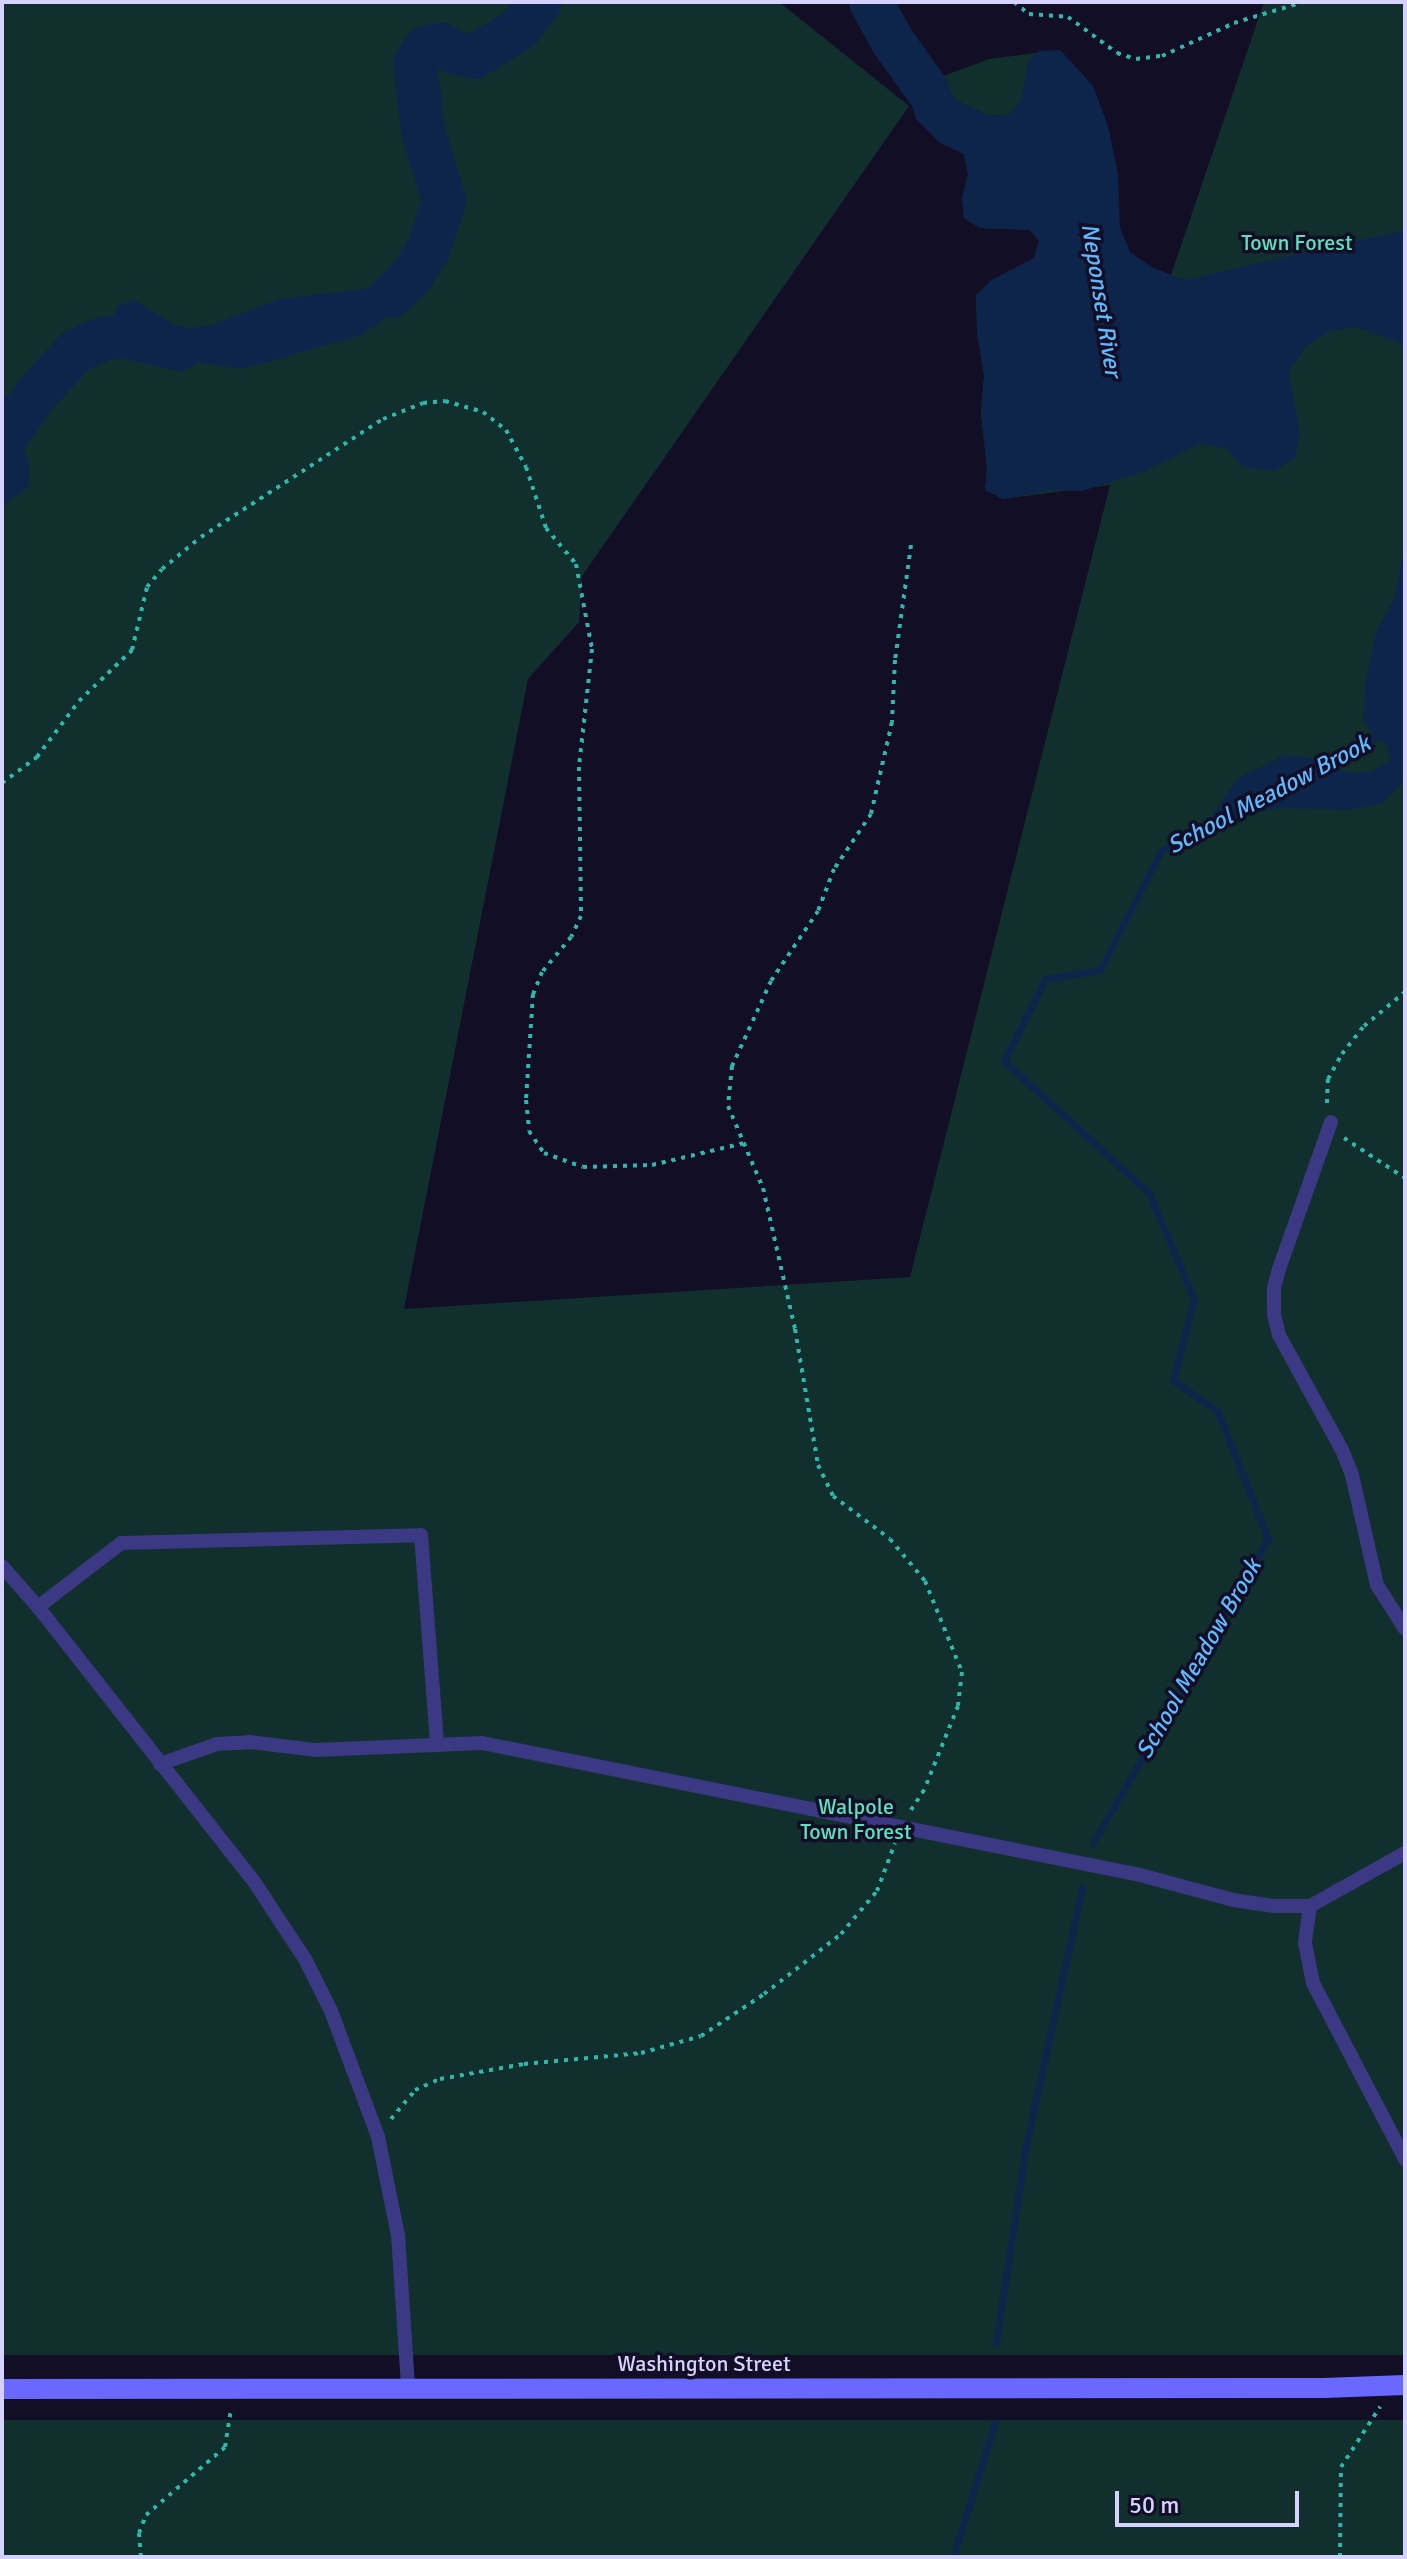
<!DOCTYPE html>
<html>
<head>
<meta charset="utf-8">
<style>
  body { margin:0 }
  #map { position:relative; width:1407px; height:2559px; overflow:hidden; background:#120e25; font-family:Signika,sans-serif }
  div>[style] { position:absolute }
  .green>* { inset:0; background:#112f2d; transform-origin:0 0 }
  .water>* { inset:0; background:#0d254a }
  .stream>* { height:7px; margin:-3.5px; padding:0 3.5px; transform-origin:3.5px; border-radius:3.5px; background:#0d254a }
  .river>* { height:44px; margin:-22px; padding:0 22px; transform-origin:22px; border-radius:22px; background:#0d254a }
  .path>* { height:4px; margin-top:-2px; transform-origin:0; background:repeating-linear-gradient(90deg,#2eb7ac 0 4px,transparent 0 10px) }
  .lane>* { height:14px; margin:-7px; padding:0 7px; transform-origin:7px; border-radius:7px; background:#3b3984 }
  .secondary>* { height:20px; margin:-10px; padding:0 10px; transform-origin:10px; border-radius:10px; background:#6a69ff }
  span { translate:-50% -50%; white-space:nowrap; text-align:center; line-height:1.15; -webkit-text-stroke:7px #120e25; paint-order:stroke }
  .park-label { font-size:22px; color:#5de0bd }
  .street-label { font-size:22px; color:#d6d2ff }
  .water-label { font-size:24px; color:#60b8ff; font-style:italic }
  .frame { position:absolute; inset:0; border:4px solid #d6d2ff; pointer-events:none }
  .scale { position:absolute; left:1115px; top:2491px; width:184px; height:36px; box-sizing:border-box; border:4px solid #d6d2ff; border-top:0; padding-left:10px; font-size:24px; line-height:28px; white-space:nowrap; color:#d6d2ff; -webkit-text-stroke:6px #120e25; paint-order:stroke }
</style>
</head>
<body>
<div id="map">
  <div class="green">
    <div style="clip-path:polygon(2px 2px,779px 2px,909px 106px,582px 576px,579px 622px,528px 679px,404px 1309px,910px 1277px,1110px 485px,1003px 499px,985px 490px,987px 469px,981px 413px,984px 376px,977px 332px,976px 295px,992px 280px,1034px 258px,1039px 241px,1030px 230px,980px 228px,964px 218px,962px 198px,968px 175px,964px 153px,1151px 267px,1171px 275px,1264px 2px,1405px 2px,1405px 2355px,2px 2355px)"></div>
    <div style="clip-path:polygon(1060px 50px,1093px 86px,1021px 101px,1009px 116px,987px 115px,959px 102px,938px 78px,989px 59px)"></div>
    <div style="left:2px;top:2420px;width:1403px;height:137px"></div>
  </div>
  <div class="water">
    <div style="clip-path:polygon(893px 42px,938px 78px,959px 102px,987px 115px,1008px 116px,1021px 100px,1028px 62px,1039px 51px,1060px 50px,1093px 86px,1108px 126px,1118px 174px,1120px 227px,1130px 252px,1151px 267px,1184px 280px,1405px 230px,1405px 345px,1356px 327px,1330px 331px,1306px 346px,1289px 372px,1300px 435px,1295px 458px,1274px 471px,1243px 467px,1225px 448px,1199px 444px,1146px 471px,1082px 491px,1052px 490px,1003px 499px,985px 490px,987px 469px,981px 413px,984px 376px,977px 332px,976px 295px,992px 280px,1034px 258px,1039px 241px,1030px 230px,980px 228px,964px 218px,962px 198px,968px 175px,964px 154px,940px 143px,916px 119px)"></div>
    <div style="clip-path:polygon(428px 250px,430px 274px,420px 294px,361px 335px,242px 369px,161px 357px,123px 336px,113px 319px,117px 306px,134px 300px,181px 329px,212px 325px,279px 299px,364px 289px)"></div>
    <div style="clip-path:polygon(10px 396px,32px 419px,22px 443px,29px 465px,29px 486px,2px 507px,2px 397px)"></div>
    <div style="clip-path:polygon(1405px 543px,1405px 780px,1383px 803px,1348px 810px,1280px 808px,1207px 822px,1238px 778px,1285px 755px,1311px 758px,1347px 772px,1370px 772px,1390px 761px,1387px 745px,1375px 738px,1363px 721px,1366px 679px,1376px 633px,1395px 596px)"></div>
  </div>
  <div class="stream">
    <div style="left:1319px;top:767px;width:71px;rotate:-27.6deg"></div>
    <div style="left:1093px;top:1843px;width:351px;rotate:-60.1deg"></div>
    <div style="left:1268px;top:1539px;width:136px;rotate:-111.5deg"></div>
    <div style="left:1218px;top:1412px;width:55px;rotate:-144.6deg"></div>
    <div style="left:1173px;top:1380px;width:84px;rotate:-75.5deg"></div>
    <div style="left:1194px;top:1299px;width:115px;rotate:-113deg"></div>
    <div style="left:1149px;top:1193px;width:196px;rotate:-137.7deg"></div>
    <div style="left:1004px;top:1061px;width:92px;rotate:-63.4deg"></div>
    <div style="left:1045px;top:979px;width:56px;rotate:-9.3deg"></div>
    <div style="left:1100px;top:970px;width:134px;rotate:-62.9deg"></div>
    <div style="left:1161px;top:851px;width:75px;rotate:-27.9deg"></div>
    <div style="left:996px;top:2343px;width:200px;rotate:-81.4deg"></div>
    <div style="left:1026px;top:2145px;width:263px;rotate:-77.7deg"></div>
    <div style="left:953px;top:2557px;width:141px;rotate:-72.7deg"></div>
  </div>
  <div class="river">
    <div style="left:871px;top:2px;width:46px;rotate:61.2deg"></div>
    <div style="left:893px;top:42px;width:60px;rotate:54.5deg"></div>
    <div style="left:391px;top:296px;width:28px;rotate:-44deg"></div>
    <div style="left:411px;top:277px;width:32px;rotate:-58deg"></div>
    <div style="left:428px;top:250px;width:52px;rotate:-71.9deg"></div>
    <div style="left:444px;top:201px;width:73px;rotate:-106.7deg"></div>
    <div style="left:423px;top:131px;width:68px;rotate:-96.7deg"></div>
    <div style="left:415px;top:63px;width:18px;rotate:-56deg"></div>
    <div style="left:425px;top:48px;width:17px;rotate:-10deg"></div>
    <div style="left:442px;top:45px;width:16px;rotate:30deg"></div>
    <div style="left:456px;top:53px;width:18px;rotate:13deg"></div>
    <div style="left:474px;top:57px;width:53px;rotate:-31.9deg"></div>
    <div style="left:519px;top:29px;width:34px;rotate:-52deg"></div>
    <div style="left:2px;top:442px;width:60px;rotate:-54.5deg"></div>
    <div style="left:37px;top:393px;width:56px;rotate:-47.2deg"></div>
    <div style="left:75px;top:352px;width:30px;rotate:-26deg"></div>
    <div style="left:102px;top:339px;width:21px;rotate:-8deg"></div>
    <div style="left:123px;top:336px;width:58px;rotate:12.8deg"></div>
  </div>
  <div class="path">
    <div style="left:1014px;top:2px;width:19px;rotate:39deg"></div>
    <div style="left:1029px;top:14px;width:39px;rotate:4deg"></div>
    <div style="left:1068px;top:17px;width:61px;rotate:36.3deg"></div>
    <div style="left:1117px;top:53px;width:20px;rotate:18deg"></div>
    <div style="left:1136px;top:59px;width:26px;rotate:-7deg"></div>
    <div style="left:1162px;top:56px;width:79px;rotate:-24.6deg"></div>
    <div style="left:1234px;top:23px;width:72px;rotate:-16.9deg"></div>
    <div style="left:1332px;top:2px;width:54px"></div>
    <div style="left:911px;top:545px;width:116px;rotate:97.9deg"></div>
    <div style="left:895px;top:660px;width:62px;rotate:92.8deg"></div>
    <div style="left:892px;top:722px;width:94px;rotate:102.9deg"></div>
    <div style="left:871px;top:814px;width:66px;rotate:123.9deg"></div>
    <div style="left:834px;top:869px;width:45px;rotate:110.9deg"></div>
    <div style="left:818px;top:911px;width:84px;rotate:123.9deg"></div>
    <div style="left:771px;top:981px;width:94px;rotate:114.6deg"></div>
    <div style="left:732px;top:1066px;width:40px;rotate:95.7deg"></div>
    <div style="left:728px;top:1106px;width:89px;rotate:66.9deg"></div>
    <div style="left:763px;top:1188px;width:145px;rotate:77.2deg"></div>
    <div style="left:795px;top:1329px;width:138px;rotate:80.4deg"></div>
    <div style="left:818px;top:1465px;width:34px;rotate:64deg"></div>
    <div style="left:833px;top:1496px;width:71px;rotate:37deg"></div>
    <div style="left:890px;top:1539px;width:55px;rotate:50.2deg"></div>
    <div style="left:925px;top:1581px;width:98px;rotate:67.9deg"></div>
    <div style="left:962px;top:1672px;width:34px;rotate:97deg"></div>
    <div style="left:958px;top:1706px;width:91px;rotate:112deg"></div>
    <div style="left:924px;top:1790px;width:24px;rotate:123deg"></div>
    <div style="left:2px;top:783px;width:44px;rotate:-36.6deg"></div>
    <div style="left:37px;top:757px;width:70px;rotate:-53.1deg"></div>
    <div style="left:79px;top:701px;width:74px;rotate:-43.9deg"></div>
    <div style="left:132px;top:650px;width:65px;rotate:-76.6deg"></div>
    <div style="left:147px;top:587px;width:23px;rotate:-50deg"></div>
    <div style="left:162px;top:569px;width:50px;rotate:-39.4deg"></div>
    <div style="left:201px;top:537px;width:217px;rotate:-33deg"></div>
    <div style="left:383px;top:419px;width:43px;rotate:-21.8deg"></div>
    <div style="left:423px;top:403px;width:22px;rotate:-5deg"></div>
    <div style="left:445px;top:401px;width:40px;rotate:16deg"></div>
    <div style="left:483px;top:412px;width:29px;rotate:38deg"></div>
    <div style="left:506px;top:430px;width:42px;rotate:61.6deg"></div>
    <div style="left:526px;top:467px;width:64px;rotate:71.8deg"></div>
    <div style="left:546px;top:528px;width:47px;rotate:50.2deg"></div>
    <div style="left:576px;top:564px;width:86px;rotate:79.3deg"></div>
    <div style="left:592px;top:649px;width:119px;rotate:96.3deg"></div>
    <div style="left:579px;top:767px;width:149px;rotate:89.2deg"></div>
    <div style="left:581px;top:916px;width:23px;rotate:115deg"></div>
    <div style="left:571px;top:937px;width:45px;rotate:129.6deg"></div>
    <div style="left:542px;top:972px;width:24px;rotate:112deg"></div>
    <div style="left:533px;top:994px;width:106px;rotate:93.8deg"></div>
    <div style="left:526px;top:1100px;width:31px;rotate:84deg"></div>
    <div style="left:529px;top:1131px;width:27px;rotate:56deg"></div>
    <div style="left:544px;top:1153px;width:41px;rotate:19.7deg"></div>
    <div style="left:583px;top:1167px;width:69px;rotate:-1.7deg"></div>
    <div style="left:652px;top:1165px;width:95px;rotate:-13.4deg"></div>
    <div style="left:1327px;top:1103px;width:24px;rotate:-88deg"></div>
    <div style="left:1328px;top:1079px;width:29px;rotate:-61deg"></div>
    <div style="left:1342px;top:1054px;width:36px;rotate:-52deg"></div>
    <div style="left:1364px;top:1026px;width:53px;rotate:-39.7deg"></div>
    <div style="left:1344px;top:1138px;width:73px;rotate:33.3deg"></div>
    <div style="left:391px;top:2119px;width:38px;rotate:-50deg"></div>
    <div style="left:415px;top:2090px;width:27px;rotate:-24deg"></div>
    <div style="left:440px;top:2079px;width:85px;rotate:-10.1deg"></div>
    <div style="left:524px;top:2064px;width:118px;rotate:-5.4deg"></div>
    <div style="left:641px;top:2053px;width:62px;rotate:-15.8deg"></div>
    <div style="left:701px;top:2036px;width:76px;rotate:-33.7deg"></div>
    <div style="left:764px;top:1994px;width:98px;rotate:-37.9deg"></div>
    <div style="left:841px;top:1934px;width:56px;rotate:-50.1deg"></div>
    <div style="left:877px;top:1891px;width:51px;rotate:-69.4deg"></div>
    <div style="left:141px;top:2557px;width:24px;rotate:-95deg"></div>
    <div style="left:139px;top:2533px;width:19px;rotate:-69deg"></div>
    <div style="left:146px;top:2515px;width:104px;rotate:-40.7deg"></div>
    <div style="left:225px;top:2447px;width:36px;rotate:-81deg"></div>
    <div style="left:1340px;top:2557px;width:90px;rotate:-89.4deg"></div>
    <div style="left:1341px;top:2467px;width:72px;rotate:-57deg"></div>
  </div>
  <div class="lane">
    <div style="left:1331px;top:1122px;width:156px;rotate:109.5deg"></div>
    <div style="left:1279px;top:1269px;width:20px;rotate:105deg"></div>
    <div style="left:1274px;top:1288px;width:27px;rotate:90deg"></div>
    <div style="left:1274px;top:1315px;width:21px;rotate:76deg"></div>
    <div style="left:1279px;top:1335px;width:131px;rotate:61.3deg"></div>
    <div style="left:1342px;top:1450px;width:27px;rotate:68deg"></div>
    <div style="left:1352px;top:1475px;width:113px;rotate:77.2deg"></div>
    <div style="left:1377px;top:1585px;width:52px;rotate:57.5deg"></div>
    <div style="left:2px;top:1566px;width:55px;rotate:48.7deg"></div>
    <div style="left:38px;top:1607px;width:351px;rotate:51.8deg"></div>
    <div style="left:255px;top:1883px;width:91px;rotate:56.7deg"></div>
    <div style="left:305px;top:1959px;width:58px;rotate:63.4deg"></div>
    <div style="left:331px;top:2011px;width:134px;rotate:69.5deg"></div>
    <div style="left:378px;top:2137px;width:100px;rotate:78.5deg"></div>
    <div style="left:398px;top:2235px;width:152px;rotate:86.2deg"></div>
    <div style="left:38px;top:1607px;width:105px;rotate:-37.6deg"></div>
    <div style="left:121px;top:1543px;width:300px;rotate:-1.5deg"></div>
    <div style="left:421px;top:1535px;width:211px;rotate:85.6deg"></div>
    <div style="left:160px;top:1764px;width:60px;rotate:-19.3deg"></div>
    <div style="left:217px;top:1744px;width:33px;rotate:-3deg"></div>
    <div style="left:250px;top:1742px;width:65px;rotate:7deg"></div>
    <div style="left:315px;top:1750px;width:167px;rotate:-2.4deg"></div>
    <div style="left:482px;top:1743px;width:671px;rotate:11.34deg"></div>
    <div style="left:1140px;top:1875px;width:96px;rotate:15deg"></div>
    <div style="left:1233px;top:1900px;width:40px;rotate:8.5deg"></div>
    <div style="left:1273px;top:1906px;width:37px"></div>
    <div style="left:1310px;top:1906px;width:109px;rotate:-29.2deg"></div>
    <div style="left:1310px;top:1906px;width:37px;rotate:98deg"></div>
    <div style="left:1305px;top:1943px;width:41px;rotate:78.7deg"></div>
    <div style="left:1313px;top:1983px;width:199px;rotate:62.4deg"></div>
  </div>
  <div class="secondary">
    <div style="left:2px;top:2389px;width:1322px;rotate:-0.04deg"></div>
    <div style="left:1324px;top:2388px;width:81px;rotate:-2.1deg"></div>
  </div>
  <div class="park-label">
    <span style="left:1297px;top:243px">Town Forest</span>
    <span style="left:856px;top:1819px">Walpole<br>Town Forest</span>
  </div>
  <div class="street-label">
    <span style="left:704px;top:2364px">Washington Street</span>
  </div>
  <div class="water-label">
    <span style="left:1101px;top:300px;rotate:81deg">Neponset River</span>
    <span style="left:1269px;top:795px;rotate:-28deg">School Meadow Brook</span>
    <span style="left:1199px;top:1659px;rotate:-60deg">School Meadow Brook</span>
  </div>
  <div class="frame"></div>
  <div class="scale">50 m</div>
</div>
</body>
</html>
